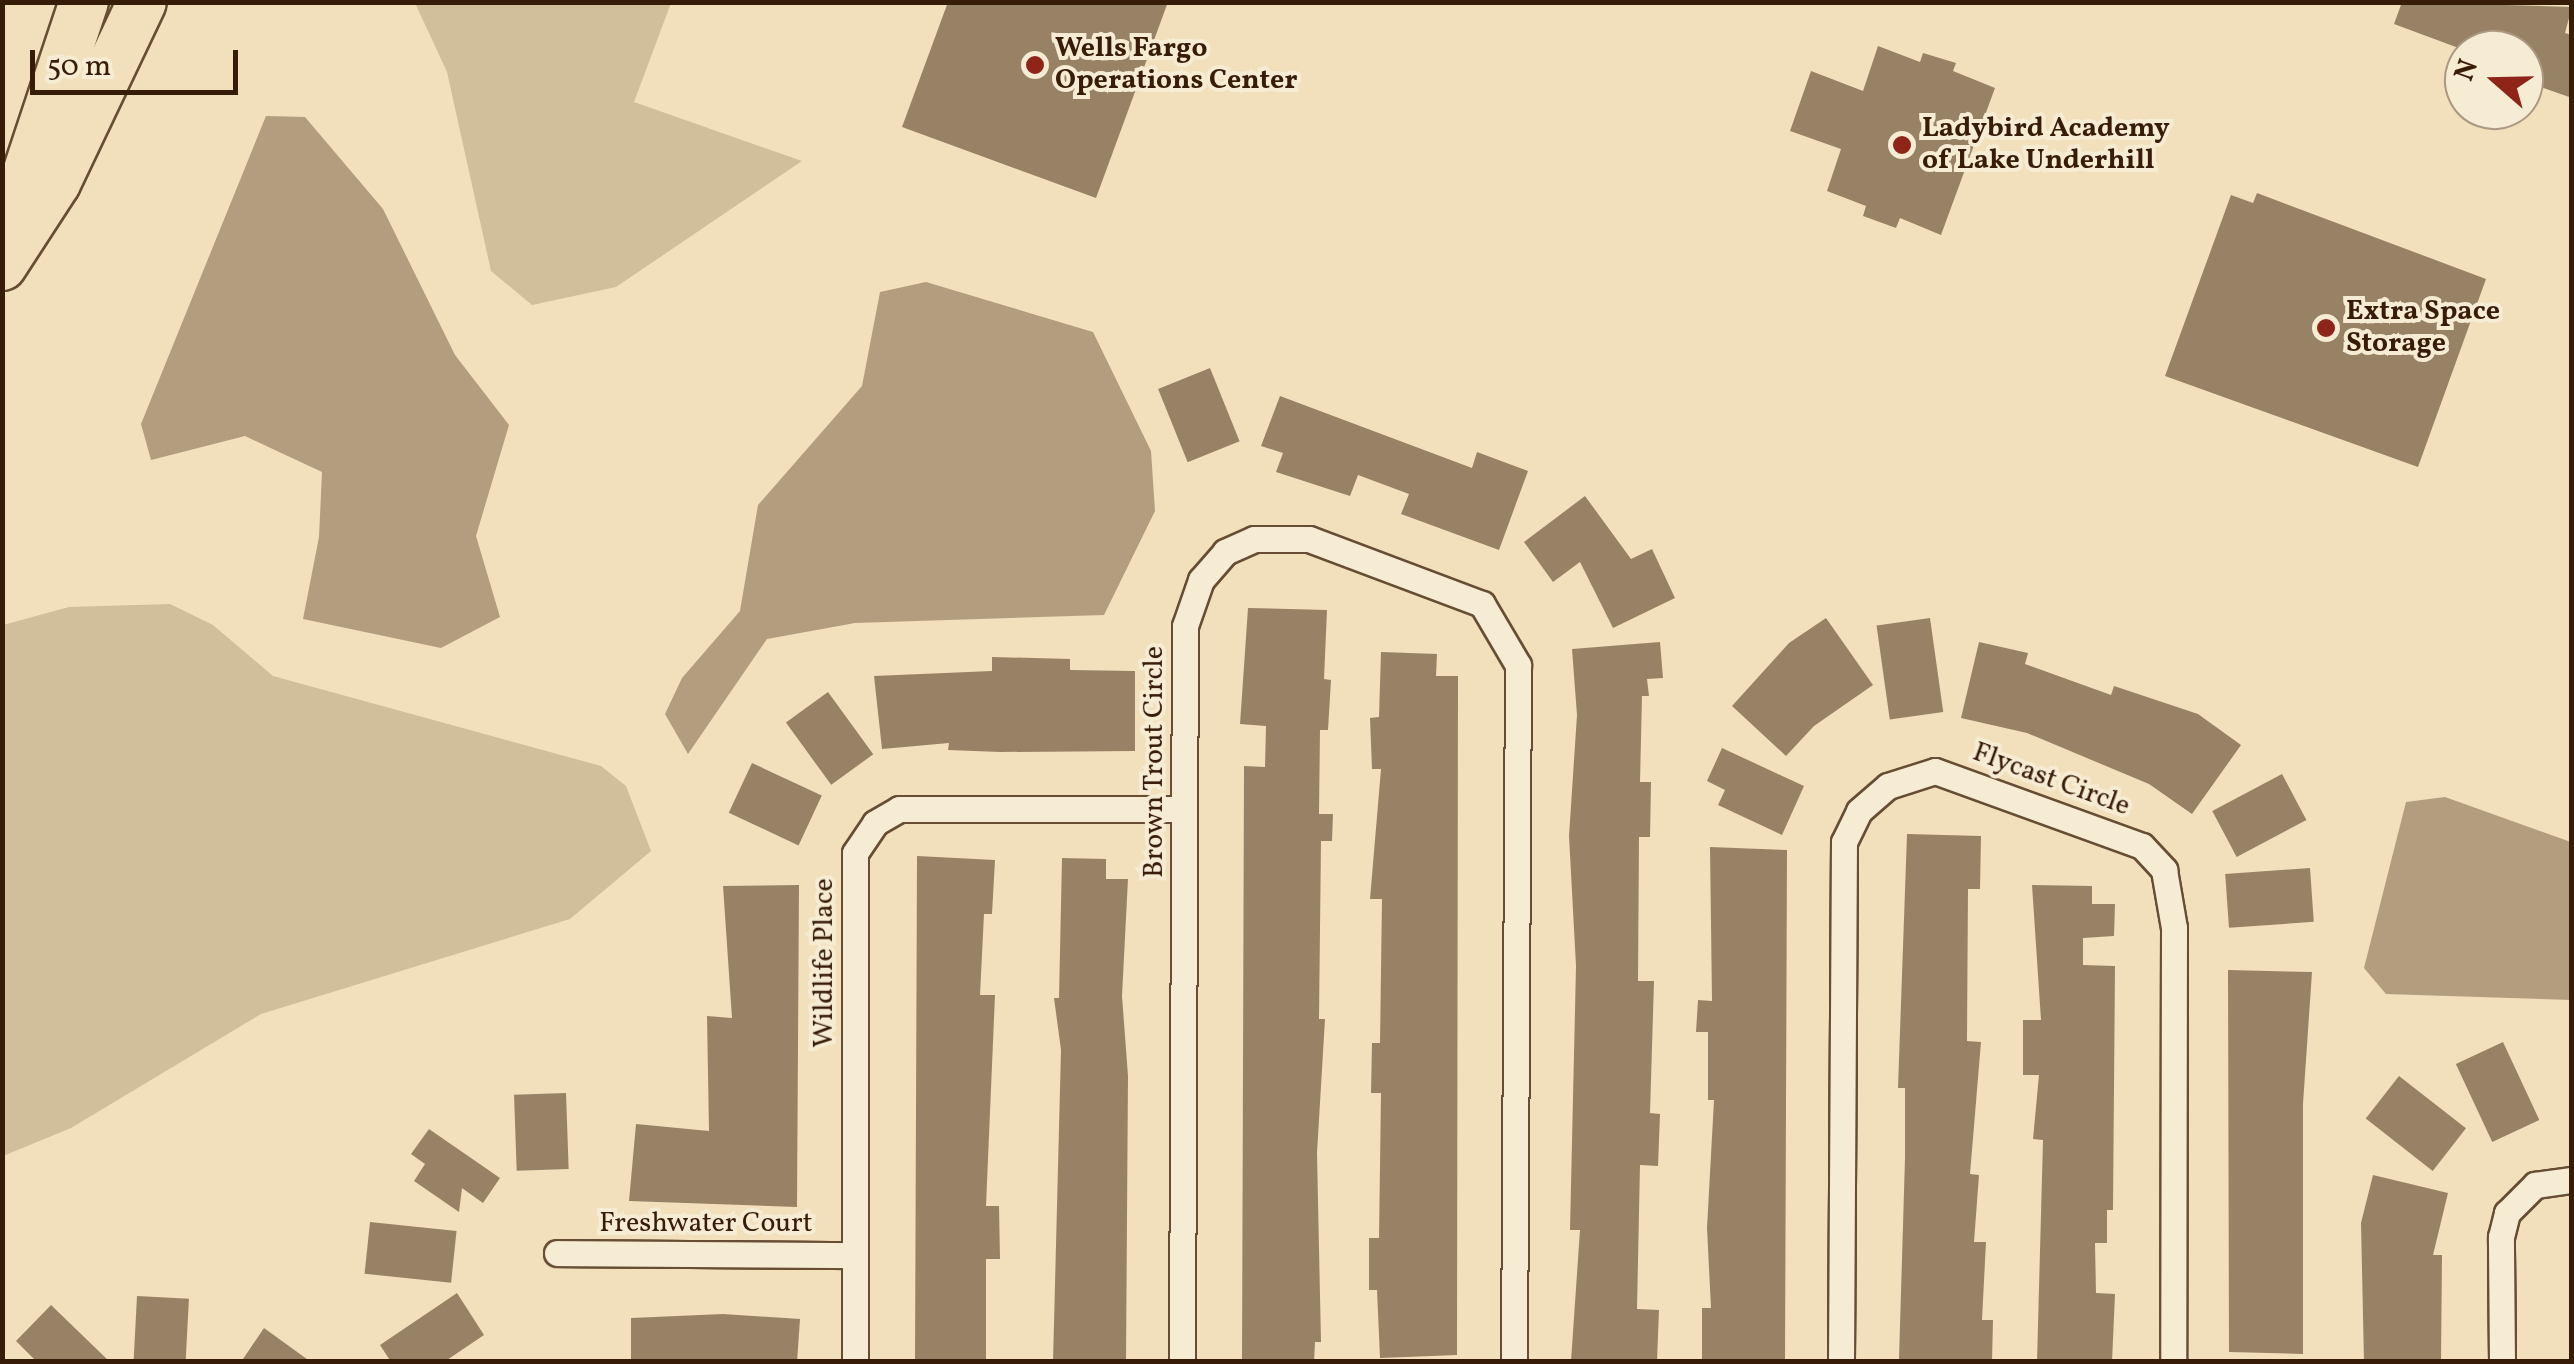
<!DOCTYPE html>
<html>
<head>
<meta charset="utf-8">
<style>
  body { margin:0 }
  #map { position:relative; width:2574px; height:1364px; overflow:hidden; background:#f1e0bb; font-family:Vollkorn,serif }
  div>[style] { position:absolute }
  .green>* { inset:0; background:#d1bf9c }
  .water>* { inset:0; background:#b29d7e }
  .building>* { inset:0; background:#988265; transform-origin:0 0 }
  .roads { filter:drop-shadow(2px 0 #664d34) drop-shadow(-2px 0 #664d34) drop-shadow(0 2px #664d34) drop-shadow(0 -2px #664d34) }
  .minor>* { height:25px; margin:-12.5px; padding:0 12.5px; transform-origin:12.5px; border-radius:12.5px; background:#f6ebd3 }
  .motorway>* { height:48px; margin:-24px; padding:0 24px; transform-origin:24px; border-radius:24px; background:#f1e0bb }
  .dots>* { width:28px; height:28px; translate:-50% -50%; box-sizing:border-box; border:5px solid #f6ebd3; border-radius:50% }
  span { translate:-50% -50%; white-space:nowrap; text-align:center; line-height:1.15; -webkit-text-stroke:8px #f6ebd3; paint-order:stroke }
  .poi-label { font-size:28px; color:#371c07; font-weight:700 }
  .left { translate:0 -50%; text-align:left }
  .street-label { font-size:28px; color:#371c07 }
  .frame { position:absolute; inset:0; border:5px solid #371c07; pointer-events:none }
  .north { position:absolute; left:2444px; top:30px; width:100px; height:100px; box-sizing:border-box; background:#f6ebd3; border:2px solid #aa9881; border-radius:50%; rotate:290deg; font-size:28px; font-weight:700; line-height:40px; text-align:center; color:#371c07 }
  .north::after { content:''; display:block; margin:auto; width:35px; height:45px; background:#8f2418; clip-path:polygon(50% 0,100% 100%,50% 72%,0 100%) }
  .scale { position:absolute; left:30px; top:50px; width:208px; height:45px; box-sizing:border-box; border:5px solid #371c07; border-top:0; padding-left:12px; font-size:30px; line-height:35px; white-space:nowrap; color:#371c07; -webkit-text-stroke:8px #f6ebd3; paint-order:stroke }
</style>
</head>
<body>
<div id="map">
  <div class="green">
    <div style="clip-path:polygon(415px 3px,671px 3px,634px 102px,802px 161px,616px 287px,532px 305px,491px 271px,447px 72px)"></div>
    <div style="clip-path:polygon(170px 604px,213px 625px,273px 676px,601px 766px,626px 786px,651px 851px,570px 919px,261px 1014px,71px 1128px,3px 1156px,3px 625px,69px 607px)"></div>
  </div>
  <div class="water">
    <div style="clip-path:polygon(266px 116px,305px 117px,383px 209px,455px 355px,509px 425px,476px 536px,500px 617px,441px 648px,303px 619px,319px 537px,322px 472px,245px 436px,151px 460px,141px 424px)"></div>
    <div style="clip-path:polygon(926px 282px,1093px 332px,1151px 451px,1155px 511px,1104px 615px,855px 623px,767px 639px,688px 754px,665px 714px,682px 678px,740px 611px,758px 505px,862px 386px,880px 292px)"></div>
    <div style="clip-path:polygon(2445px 797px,2571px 842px,2571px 1000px,2386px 994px,2364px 968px,2406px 802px)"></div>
  </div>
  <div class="building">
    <div style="clip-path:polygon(948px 2px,1168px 2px,1096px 198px,902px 127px)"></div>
    <div style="clip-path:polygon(2402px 2px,2572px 7px,2565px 33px,2572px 35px,2572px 98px,2524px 81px,2524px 50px,2464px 50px,2394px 24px)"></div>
    <div style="clip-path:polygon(1878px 46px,1920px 62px,1923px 53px,1956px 63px,1953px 71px,1995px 88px,1941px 235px,1900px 218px,1896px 228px,1863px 216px,1866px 206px,1827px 191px,1841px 149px,1790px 131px,1811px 71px,1863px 91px)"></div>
    <div style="clip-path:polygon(2257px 193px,2486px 279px,2418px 467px,2165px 376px,2231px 195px,2253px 203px)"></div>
    <div style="left:1210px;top:368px;width:79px;height:56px;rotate:68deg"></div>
    <div style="clip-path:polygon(1280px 396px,1472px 468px,1477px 452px,1528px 471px,1499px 550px,1401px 514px,1409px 494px,1358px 475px,1350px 496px,1276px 472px,1283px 453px,1261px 446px)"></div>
    <div style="clip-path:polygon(1585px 496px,1631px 559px,1652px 549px,1675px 598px,1613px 628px,1580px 562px,1553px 582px,1524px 542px)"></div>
    <div style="clip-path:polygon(1248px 608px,1327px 610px,1324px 679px,1331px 680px,1328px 730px,1320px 730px,1319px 814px,1333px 814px,1332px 841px,1321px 841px,1319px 1019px,1325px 1019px,1317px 1153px,1321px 1342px,1315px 1342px,1314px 1362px,1242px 1362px,1244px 766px,1265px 767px,1266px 726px,1240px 724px)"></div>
    <div style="clip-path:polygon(1826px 618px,1873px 685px,1814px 726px,1786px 756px,1732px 706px,1789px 643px)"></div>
    <div style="left:1930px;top:618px;width:95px;height:54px;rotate:82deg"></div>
    <div style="clip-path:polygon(1660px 642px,1663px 678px,1647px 679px,1649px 696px,1642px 696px,1640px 782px,1651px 782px,1650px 837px,1639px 837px,1638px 981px,1654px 981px,1650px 1113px,1660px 1114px,1658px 1166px,1640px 1165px,1637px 1309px,1659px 1310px,1657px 1362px,1571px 1361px,1580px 1230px,1570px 1230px,1576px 966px,1569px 836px,1577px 715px,1572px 649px)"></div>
    <div style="clip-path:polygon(1979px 642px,2028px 653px,2025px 664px,2111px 695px,2114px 686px,2198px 714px,2241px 745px,2192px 814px,2149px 784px,2027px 733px,1961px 718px)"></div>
    <div style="clip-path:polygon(1381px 652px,1437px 654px,1436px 676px,1458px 676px,1457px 1355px,1380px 1358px,1377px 1290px,1369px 1290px,1369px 1238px,1379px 1238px,1381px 1093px,1371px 1093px,1372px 1043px,1380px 1043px,1382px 899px,1370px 899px,1381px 769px,1372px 769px,1370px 718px,1379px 717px)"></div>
    <div style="clip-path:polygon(992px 657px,1070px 659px,1070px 670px,1135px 671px,1135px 751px,1000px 752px,948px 750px,949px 743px,882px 749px,874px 676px,992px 671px)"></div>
    <div style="left:828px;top:692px;width:77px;height:52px;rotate:54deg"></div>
    <div style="clip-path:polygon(1722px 748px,1804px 786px,1782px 835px,1718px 805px,1725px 790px,1707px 781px)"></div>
    <div style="left:752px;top:763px;width:77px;height:55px;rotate:25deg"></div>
    <div style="left:2282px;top:774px;width:52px;height:79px;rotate:62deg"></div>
    <div style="clip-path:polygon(1907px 834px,1981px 836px,1980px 889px,1968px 889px,1967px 1041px,1981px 1042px,1970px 1174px,1979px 1175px,1974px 1242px,1986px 1242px,1982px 1320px,1993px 1320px,1992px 1362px,1899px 1359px,1905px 1158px,1905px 1088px,1898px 1088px)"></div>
    <div style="clip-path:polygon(1710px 847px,1787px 850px,1785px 1362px,1702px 1362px,1702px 1308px,1711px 1308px,1707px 1228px,1714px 1100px,1708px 1100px,1708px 1032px,1696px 1032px,1698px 1000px,1712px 1001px)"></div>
    <div style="clip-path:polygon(917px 856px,995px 860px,992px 914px,984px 914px,980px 995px,995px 995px,986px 1206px,999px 1206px,1000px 1259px,986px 1259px,986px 1362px,915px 1362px)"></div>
    <div style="clip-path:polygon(1062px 858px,1106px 859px,1106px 879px,1128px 879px,1122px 996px,1128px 1076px,1126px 1362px,1053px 1362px,1061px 1050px,1054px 998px,1059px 998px)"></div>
    <div style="left:2310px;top:868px;width:54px;height:85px;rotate:86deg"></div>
    <div style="clip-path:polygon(799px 885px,797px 1207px,629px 1201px,636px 1124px,709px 1131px,707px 1016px,732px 1018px,723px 886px)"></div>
    <div style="clip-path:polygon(2032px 885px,2092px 886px,2092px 904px,2115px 904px,2114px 936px,2083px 938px,2083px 965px,2115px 966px,2113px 1210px,2107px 1210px,2107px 1243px,2095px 1243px,2096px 1293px,2115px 1294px,2112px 1362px,2037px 1362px,2043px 1140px,2033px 1139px,2039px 1075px,2023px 1075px,2023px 1020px,2041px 1020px)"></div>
    <div style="clip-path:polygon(2228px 970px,2312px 972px,2303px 1104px,2303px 1354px,2229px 1352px)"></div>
    <div style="left:2503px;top:1042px;width:86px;height:52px;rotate:65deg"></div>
    <div style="left:2399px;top:1076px;width:85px;height:54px;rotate:38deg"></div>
    <div style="left:566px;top:1093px;width:76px;height:52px;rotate:88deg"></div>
    <div style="clip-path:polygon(429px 1129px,500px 1178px,483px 1203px,462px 1188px,459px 1212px,414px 1181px,425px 1164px,411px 1154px)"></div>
    <div style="clip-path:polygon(2373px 1175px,2448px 1193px,2433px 1255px,2442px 1255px,2441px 1362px,2364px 1362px,2361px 1223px)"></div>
    <div style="left:370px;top:1222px;width:87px;height:52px;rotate:6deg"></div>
    <div style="clip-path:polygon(457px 1293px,484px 1335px,444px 1362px,391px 1362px,380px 1345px)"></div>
    <div style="left:137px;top:1296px;width:52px;height:66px;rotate:3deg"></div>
    <div style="clip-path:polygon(51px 1305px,110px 1362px,37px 1362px,16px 1341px)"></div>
    <div style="clip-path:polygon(723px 1314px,800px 1319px,797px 1362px,631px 1362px,631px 1318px)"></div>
    <div style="clip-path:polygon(264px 1328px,311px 1362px,241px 1362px)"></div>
  </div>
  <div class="roads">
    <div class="minor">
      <div style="left:557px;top:1253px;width:298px;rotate:0.4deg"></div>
      <div style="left:855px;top:1362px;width:509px;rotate:-90deg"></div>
      <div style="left:855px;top:853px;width:36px;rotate:-56deg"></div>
      <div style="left:875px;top:823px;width:28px;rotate:-30deg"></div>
      <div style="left:899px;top:809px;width:285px"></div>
      <div style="left:1182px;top:1362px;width:736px;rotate:-89.77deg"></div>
      <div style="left:1185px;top:626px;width:49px;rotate:-70.8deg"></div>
      <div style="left:1201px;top:580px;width:37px;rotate:-49deg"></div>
      <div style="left:1225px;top:552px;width:32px;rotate:-24deg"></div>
      <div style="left:1254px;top:539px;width:55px"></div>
      <div style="left:1309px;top:539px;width:185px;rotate:20.6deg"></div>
      <div style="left:1482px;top:604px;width:71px;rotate:59.5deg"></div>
      <div style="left:1518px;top:665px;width:697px;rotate:90.33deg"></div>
      <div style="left:1841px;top:1362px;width:520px;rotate:-89.67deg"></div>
      <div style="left:1844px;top:842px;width:34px;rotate:-64deg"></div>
      <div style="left:1859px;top:811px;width:38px;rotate:-41deg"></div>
      <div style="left:1888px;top:786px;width:49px;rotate:-17.7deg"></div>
      <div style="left:1935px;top:771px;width:220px;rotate:19.9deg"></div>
      <div style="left:2142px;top:846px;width:33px;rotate:47deg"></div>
      <div style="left:2164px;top:870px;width:59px;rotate:80.2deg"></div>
      <div style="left:2174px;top:928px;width:434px;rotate:90.1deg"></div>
      <div style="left:2502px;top:1362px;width:125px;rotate:-90.5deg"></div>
      <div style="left:2501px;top:1237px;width:25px;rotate:-76deg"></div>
      <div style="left:2507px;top:1213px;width:40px;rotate:-45deg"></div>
      <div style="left:2535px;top:1185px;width:37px;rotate:-8deg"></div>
    </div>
    <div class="motorway">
      <div style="left:9px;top:227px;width:237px;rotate:-71.6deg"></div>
      <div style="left:2px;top:266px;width:99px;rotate:-57deg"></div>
      <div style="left:56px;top:183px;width:200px;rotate:-64.6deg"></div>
    </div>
  </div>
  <div class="dots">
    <div style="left:1035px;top:65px;background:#8f2418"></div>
    <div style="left:1902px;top:145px;background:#8f2418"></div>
    <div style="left:2326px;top:328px;background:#8f2418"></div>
  </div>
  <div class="poi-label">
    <span class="left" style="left:1055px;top:65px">Wells Fargo<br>Operations Center</span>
    <span class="left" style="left:1922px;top:145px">Ladybird Academy<br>of Lake Underhill</span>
    <span class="left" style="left:2346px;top:328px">Extra Space<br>Storage</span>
  </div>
  <div class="street-label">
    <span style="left:1155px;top:762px;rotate:-90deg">Brown Trout Circle</span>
    <span style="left:2051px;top:780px;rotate:20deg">Flycast Circle</span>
    <span style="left:825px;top:963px;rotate:-90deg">Wildlife Place</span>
    <span style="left:706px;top:1224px">Freshwater Court</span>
  </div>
  <div class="frame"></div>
  <div class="north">N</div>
  <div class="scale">50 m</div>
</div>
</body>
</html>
